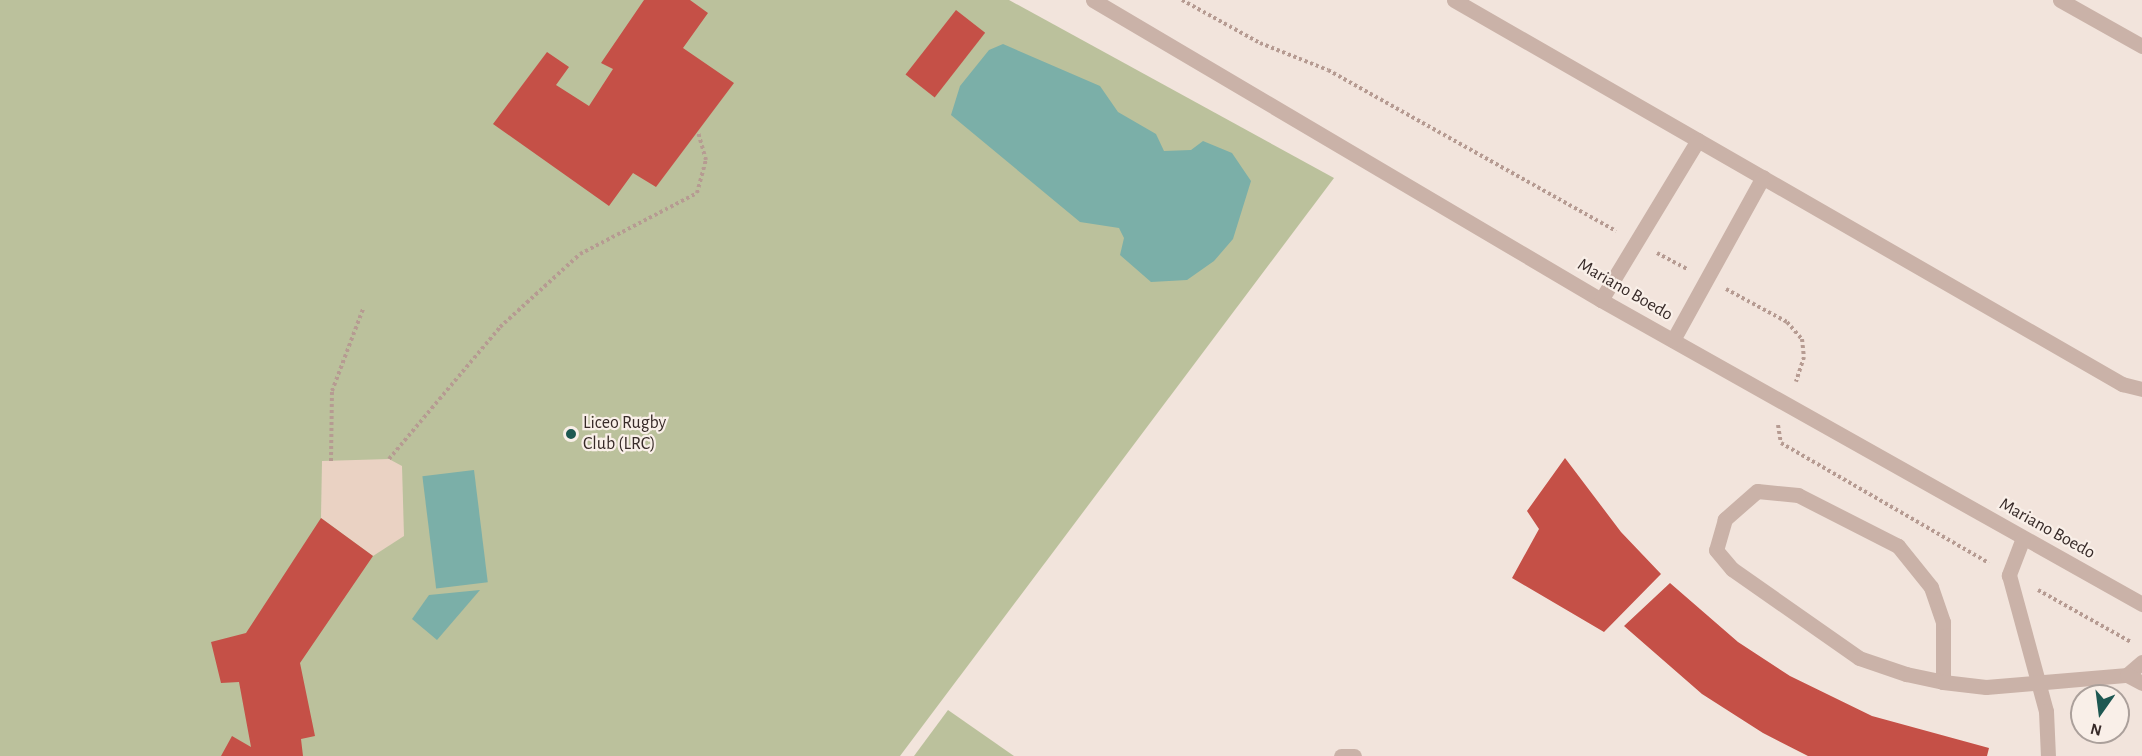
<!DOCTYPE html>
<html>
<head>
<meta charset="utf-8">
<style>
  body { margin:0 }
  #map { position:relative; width:2142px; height:756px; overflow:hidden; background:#f2e4dc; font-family:"Alegreya Sans",sans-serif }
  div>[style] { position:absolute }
  .green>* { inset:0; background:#bbc19c }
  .plaza>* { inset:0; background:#ead2c3 }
  .water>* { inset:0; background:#7bafa8; transform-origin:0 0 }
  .building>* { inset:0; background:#c55047; transform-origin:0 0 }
  .path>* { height:4px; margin-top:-2px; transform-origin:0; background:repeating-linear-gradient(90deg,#b69b92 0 3px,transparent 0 6px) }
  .minor>* { height:15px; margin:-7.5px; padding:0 7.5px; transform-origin:7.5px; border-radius:7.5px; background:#cab2a8 }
  .dots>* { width:16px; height:16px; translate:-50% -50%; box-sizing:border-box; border:3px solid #f9efe8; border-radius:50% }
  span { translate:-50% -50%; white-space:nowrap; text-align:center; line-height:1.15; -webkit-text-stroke:4.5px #f9efe8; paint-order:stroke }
  .street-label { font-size:18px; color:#372a28 }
  .poi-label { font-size:18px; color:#372a28 }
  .left { translate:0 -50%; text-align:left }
  .north { position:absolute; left:2070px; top:684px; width:60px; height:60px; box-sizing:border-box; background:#f9efe8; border:2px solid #aba09b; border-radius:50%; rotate:194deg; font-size:16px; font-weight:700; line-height:24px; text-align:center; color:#372a28 }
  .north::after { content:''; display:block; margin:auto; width:21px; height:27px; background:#1e5852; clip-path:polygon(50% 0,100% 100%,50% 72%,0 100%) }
</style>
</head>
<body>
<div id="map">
  <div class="green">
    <div style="clip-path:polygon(0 0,1009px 0,1334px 178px,900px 756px,0 756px)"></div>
    <div style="clip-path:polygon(948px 710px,1014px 756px,914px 756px)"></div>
  </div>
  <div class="plaza">
    <div style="clip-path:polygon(389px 459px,402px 466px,404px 536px,373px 556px,321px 518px,322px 461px)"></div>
  </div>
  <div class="water">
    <div style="clip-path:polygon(1003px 44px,1100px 86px,1118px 112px,1156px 134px,1164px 151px,1191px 150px,1203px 141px,1232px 153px,1251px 181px,1233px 239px,1214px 261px,1187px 280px,1151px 282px,1120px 255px,1124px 238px,1119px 228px,1080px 222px,951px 115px,960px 86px,989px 50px)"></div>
    <div style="left:474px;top:470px;width:113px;height:52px;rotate:83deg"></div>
    <div style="clip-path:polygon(480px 590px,437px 640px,412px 619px,429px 595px)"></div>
  </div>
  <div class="building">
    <div style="clip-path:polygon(644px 0,690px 0,708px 13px,683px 48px,734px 83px,656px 187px,633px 173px,609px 206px,493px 124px,547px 52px,569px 67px,556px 85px,589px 106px,613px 69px,601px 63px)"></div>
    <div style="left:956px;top:10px;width:37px;height:82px;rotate:38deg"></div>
    <div style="clip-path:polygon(1565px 458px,1621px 532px,1661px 574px,1604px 632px,1512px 578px,1539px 529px,1527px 511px)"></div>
    <div style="clip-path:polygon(321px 518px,373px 556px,300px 663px,315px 736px,301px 739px,303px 756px,221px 756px,232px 736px,251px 747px,239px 682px,221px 683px,211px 642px,246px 633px)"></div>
    <div style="clip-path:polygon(1670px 583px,1738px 642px,1790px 676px,1872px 716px,1989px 748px,1987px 756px,1808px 756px,1763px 733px,1702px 694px,1624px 626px)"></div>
  </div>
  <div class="path">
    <div style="left:1182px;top:0;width:89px;rotate:28.9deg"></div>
    <div style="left:1260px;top:43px;width:73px;rotate:21.7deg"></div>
    <div style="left:1328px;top:70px;width:330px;rotate:29.2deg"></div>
    <div style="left:1657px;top:253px;width:34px;rotate:28deg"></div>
    <div style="left:1726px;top:289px;width:69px;rotate:28.4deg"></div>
    <div style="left:1787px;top:322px;width:23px;rotate:49deg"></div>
    <div style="left:1802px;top:339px;width:18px;rotate:84deg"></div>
    <div style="left:1804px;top:357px;width:26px;rotate:108deg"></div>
    <div style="left:1778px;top:425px;width:18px;rotate:81deg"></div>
    <div style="left:1781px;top:443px;width:240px;rotate:30deg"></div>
    <div style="left:389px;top:459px;width:172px;rotate:-49.9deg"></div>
    <div style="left:500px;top:327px;width:108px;rotate:-42.4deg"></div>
    <div style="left:580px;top:254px;width:132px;rotate:-27.5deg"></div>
    <div style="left:697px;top:193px;width:34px;rotate:-75deg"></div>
    <div style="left:706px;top:160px;width:29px;rotate:-106deg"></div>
    <div style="left:331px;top:461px;width:70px;rotate:-89.2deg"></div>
    <div style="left:332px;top:391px;width:88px;rotate:-69.3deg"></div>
    <div style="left:2038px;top:590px;width:107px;rotate:29.2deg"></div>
  </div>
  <div class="minor">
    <div style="left:1093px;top:0;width:590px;rotate:30.56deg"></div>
    <div style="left:1601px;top:300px;width:621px;rotate:29.33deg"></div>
    <div style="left:1454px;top:0;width:771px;rotate:29.89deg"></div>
    <div style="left:2122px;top:384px;width:21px;rotate:14deg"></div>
    <div style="left:2060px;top:0;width:94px;rotate:29.3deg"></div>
    <div style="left:1601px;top:300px;width:187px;rotate:-58.8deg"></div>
    <div style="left:1673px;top:340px;width:186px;rotate:-61.1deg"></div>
    <div style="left:2023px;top:538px;width:40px;rotate:111deg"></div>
    <div style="left:2009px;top:575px;width:141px;rotate:74.8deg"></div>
    <div style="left:2046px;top:711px;width:45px;rotate:87.5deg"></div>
    <div style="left:2127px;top:675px;width:20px;rotate:-41deg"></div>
    <div style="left:1943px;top:682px;width:60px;rotate:-90deg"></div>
    <div style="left:1943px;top:622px;width:37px;rotate:-109deg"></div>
    <div style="left:1931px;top:587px;width:53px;rotate:-128.8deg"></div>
    <div style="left:1898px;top:546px;width:112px;rotate:-153deg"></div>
    <div style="left:1798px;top:495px;width:41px;rotate:-174.4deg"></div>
    <div style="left:1757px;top:491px;width:43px;rotate:138.8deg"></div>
    <div style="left:1725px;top:519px;width:32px;rotate:106deg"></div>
    <div style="left:1716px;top:550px;width:25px;rotate:50deg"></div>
    <div style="left:1732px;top:569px;width:155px;rotate:35deg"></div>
    <div style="left:1859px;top:658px;width:50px;rotate:18.8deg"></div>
    <div style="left:1906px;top:674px;width:38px;rotate:12deg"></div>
    <div style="left:1943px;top:682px;width:43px;rotate:6.6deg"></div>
    <div style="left:1986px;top:687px;width:142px;rotate:-4.9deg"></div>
    <div style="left:2127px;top:675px;width:17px;rotate:28deg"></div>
    <div style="left:1341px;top:756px;width:13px"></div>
  </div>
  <div class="dots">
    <div style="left:571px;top:434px;background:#1e5852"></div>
  </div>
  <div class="street-label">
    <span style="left:1625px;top:290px;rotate:30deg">Mariano Boedo</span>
    <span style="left:2047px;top:529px;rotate:29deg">Mariano Boedo</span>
  </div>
  <div class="poi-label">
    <span class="left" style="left:583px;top:434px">Liceo Rugby<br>Club (LRC)</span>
  </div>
  <div class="north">N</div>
</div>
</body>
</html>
